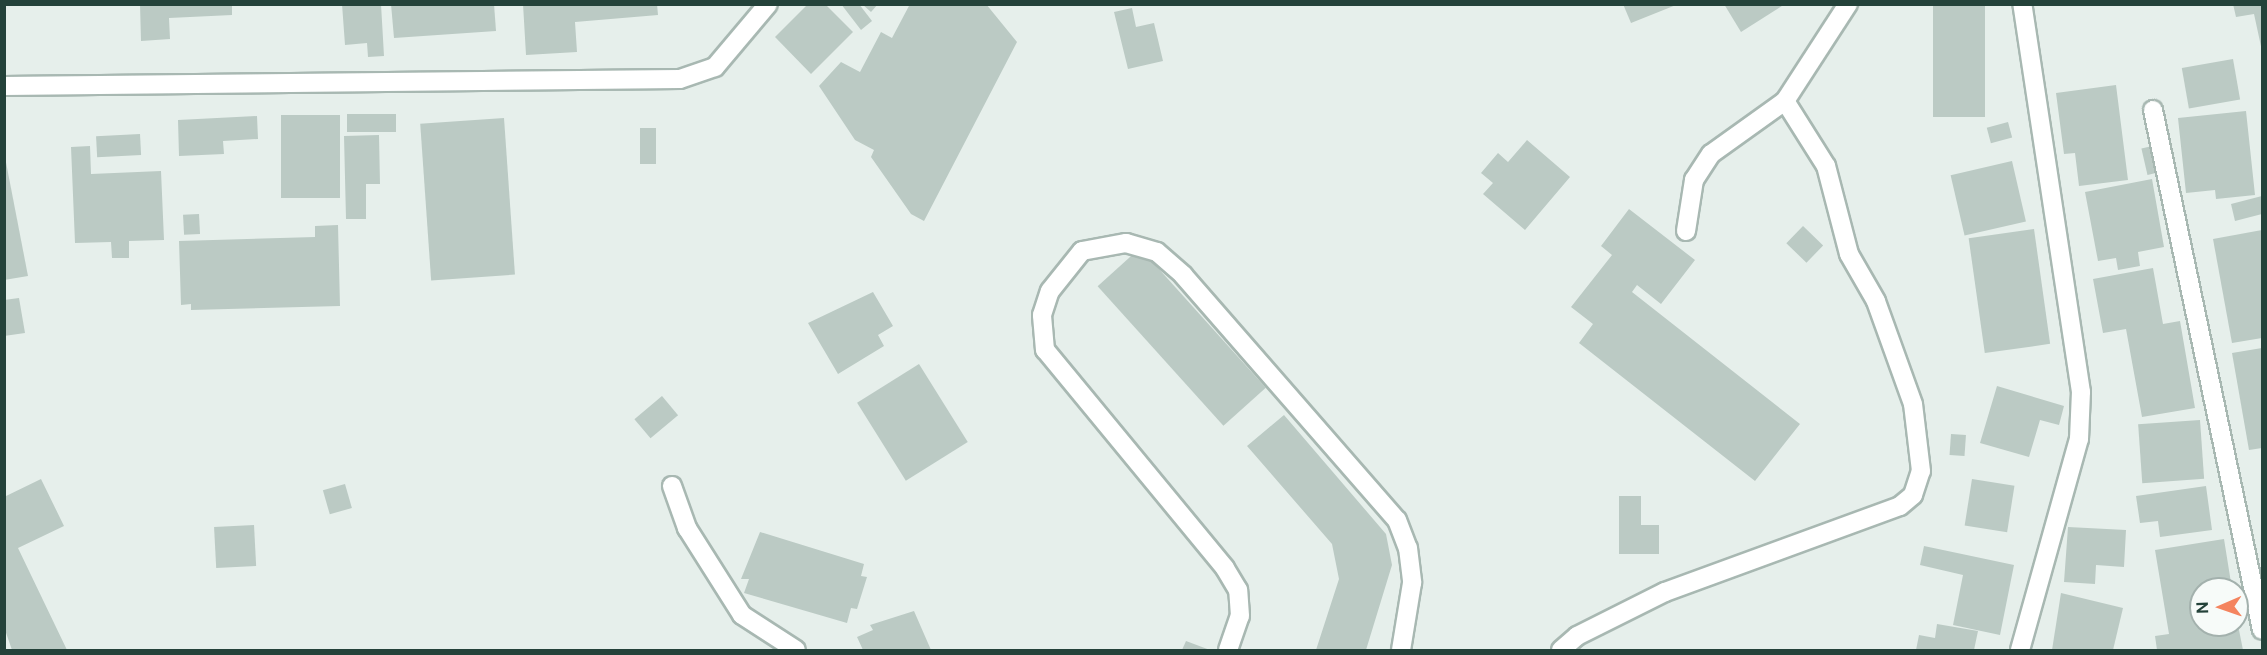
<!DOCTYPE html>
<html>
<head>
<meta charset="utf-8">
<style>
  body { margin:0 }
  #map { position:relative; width:2267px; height:655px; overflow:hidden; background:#e6efeb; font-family:"Public Sans",sans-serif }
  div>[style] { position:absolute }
  .building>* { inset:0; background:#bbcac4; transform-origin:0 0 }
  .roads { filter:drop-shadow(2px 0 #a8b8b2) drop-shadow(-2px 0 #a8b8b2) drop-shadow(0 2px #a8b8b2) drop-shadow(0 -2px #a8b8b2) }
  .minor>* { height:18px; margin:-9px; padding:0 9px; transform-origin:9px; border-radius:9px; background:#fff }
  span { translate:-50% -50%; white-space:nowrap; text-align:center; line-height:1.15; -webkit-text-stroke:4.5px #f7fbf9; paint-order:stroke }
  .frame { position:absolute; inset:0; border:6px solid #24423a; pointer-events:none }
  .north { position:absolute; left:2189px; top:577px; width:60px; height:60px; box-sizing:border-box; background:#f7fbf9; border:2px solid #a3b1ad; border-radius:50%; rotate:268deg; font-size:16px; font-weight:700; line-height:24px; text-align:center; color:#24423a }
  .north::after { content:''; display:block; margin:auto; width:21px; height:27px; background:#f4845f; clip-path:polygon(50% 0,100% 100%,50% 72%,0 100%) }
</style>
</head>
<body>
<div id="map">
  <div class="building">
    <div style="clip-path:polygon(140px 4px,232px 4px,232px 15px,169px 18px,170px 39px,141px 41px)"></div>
    <div style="clip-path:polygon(342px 4px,381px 4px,384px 56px,368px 57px,367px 43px,345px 45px)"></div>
    <div style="clip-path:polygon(391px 4px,494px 4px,496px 31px,394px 38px)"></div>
    <div style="clip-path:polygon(523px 4px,657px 4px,658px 15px,575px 22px,577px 52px,526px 55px)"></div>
    <div style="clip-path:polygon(808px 4px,825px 4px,853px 32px,811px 74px,775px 37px)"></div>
    <div style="clip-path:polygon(841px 4px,859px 4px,872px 21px,861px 30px)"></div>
    <div style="clip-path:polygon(862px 4px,878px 4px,871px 12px)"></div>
    <div style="clip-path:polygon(910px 4px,986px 4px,1017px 42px,924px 221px,911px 214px,871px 157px,874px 150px,855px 140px,819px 86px,841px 62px,860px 72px,881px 32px,892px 38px)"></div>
    <div style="clip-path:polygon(1623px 4px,1676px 4px,1676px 5px,1631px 23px)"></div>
    <div style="clip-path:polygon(1724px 4px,1785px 4px,1741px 32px)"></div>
    <div style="left:1933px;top:4px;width:52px;height:113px"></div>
    <div style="clip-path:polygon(2233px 4px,2262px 4px,2262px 51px,2254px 14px,2236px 17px)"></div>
    <div style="clip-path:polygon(1132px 8px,1136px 27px,1154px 23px,1163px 61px,1128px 69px,1114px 12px)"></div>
    <div style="left:2233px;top:59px;width:41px;height:52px;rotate:80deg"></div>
    <div style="clip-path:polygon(2116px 85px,2128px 180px,2079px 186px,2075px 153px,2064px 154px,2056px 93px)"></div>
    <div style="clip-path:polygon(2246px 111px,2255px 195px,2216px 199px,2215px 190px,2186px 193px,2178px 118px)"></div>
    <div style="left:347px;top:114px;width:49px;height:18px"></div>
    <div style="left:281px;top:115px;width:59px;height:83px"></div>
    <div style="clip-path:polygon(257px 116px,258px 139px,223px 141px,224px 154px,179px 156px,178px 120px)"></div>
    <div style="left:504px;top:118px;width:157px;height:84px;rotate:86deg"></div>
    <div style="left:2008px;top:122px;width:16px;height:22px;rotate:75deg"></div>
    <div style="left:640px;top:128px;width:16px;height:36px"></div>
    <div style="left:140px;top:134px;width:21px;height:44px;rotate:87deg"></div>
    <div style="clip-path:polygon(379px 135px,380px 184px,366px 184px,366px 219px,346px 219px,344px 136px)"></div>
    <div style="clip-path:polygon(1527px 140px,1570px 177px,1525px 230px,1483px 194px,1493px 183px,1481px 173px,1498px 153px,1508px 162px)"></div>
    <div style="left:2157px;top:145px;width:27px;height:16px;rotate:77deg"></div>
    <div style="clip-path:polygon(90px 146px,91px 174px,161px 171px,164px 240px,129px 241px,129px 258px,112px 258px,111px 242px,75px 243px,71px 147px)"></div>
    <div style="clip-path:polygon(4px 152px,28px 276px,4px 280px)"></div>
    <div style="left:2012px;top:161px;width:62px;height:63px;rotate:77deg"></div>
    <div style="clip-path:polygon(2152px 179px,2164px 247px,2138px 252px,2140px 266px,2118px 270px,2116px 258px,2098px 261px,2085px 192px)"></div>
    <div style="clip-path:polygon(2262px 196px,2262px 214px,2235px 221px,2231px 204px)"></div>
    <div style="clip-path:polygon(1629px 209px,1695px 260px,1661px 304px,1637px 285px,1632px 292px,1800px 424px,1755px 481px,1579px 343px,1593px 324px,1571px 307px,1612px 255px,1601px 246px)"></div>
    <div style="left:199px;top:214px;width:20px;height:16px;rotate:87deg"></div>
    <div style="clip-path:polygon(338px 225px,340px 306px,191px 310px,191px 304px,181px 305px,179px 241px,315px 237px,315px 226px)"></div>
    <div style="left:1803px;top:226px;width:28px;height:24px;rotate:44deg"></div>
    <div style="left:2034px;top:229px;width:116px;height:66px;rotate:82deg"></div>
    <div style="clip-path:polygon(2262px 230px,2262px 338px,2232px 343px,2213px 239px)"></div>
    <div style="left:1140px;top:248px;width:188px;height:57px;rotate:48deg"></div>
    <div style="clip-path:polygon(2153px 268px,2163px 324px,2180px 321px,2195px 408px,2142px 417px,2126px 329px,2103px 333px,2093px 279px)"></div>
    <div style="clip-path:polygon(873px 292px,893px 326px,878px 335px,884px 346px,838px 374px,808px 323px)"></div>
    <div style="clip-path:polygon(19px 298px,25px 333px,4px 336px,4px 300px)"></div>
    <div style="clip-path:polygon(2262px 348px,2262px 448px,2249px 450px,2232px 353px)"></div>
    <div style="left:919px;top:364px;width:92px;height:73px;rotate:58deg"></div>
    <div style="clip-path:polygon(1997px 386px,2064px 406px,2059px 425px,2040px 420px,2029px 457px,1980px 443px)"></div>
    <div style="left:662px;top:396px;width:25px;height:36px;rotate:50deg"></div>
    <div style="clip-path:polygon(1284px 415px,1386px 534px,1392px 565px,1366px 650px,1316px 650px,1339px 579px,1332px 544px,1247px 446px)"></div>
    <div style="left:2200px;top:420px;width:59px;height:62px;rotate:86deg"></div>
    <div style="left:1951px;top:434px;width:15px;height:21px;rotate:4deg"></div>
    <div style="clip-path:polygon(41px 479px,64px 526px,18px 548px,67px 650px,12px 650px,4px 627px,4px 497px)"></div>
    <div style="left:1972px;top:479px;width:43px;height:47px;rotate:9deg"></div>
    <div style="left:345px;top:484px;width:25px;height:23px;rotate:74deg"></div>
    <div style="clip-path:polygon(2206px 486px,2212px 530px,2160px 537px,2158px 521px,2140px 523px,2136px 496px)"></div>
    <div style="clip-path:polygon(1619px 496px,1641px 496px,1641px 525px,1659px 525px,1659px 554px,1619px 554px)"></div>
    <div style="left:254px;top:525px;width:41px;height:40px;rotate:87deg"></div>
    <div style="clip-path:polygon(2068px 527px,2126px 530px,2124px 567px,2096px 565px,2095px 584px,2064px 582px)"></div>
    <div style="clip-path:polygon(760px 532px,864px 564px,861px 576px,867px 577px,857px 609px,851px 608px,847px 623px,744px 593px,749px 579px,741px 579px)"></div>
    <div style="clip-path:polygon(2224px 539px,2232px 589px,2201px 589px,2201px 625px,2238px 625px,2243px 650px,2157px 650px,2155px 636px,2169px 634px,2155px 550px)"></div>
    <div style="clip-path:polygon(1924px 546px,2014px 565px,2000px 635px,1953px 625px,1963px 575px,1920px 565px)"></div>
    <div style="clip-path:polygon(2061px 593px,2123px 608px,2113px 650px,2052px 650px)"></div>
    <div style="clip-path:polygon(914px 611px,931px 650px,863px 650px,857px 637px,873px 630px,870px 625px)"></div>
    <div style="clip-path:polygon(1937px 624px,1978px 631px,1974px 650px,1916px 650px,1919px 635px,1935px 638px)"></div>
    <div style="clip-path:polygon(1186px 641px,1210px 650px,1182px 650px)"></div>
  </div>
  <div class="roads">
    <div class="minor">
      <div style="left:4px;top:86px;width:676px;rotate:-0.59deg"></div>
      <div style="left:680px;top:79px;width:37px;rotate:-19deg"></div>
      <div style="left:715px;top:67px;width:82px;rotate:-49.9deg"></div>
      <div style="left:2153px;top:110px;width:531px;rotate:78.16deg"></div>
      <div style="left:1686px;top:231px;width:52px;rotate:-81.1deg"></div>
      <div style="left:1694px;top:180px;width:31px;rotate:-57deg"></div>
      <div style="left:1711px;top:154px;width:91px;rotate:-35.6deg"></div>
      <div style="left:1785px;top:101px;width:116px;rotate:-57deg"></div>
      <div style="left:672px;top:486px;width:45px;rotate:70.3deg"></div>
      <div style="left:687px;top:528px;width:103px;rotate:57.7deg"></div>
      <div style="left:742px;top:615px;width:64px;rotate:32.9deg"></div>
      <div style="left:1228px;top:650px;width:36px;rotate:-71deg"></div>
      <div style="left:1240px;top:616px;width:26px;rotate:-94deg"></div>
      <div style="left:1238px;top:590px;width:26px;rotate:-121deg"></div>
      <div style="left:1225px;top:568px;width:283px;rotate:-129.5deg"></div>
      <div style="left:1045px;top:350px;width:35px;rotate:-95deg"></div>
      <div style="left:1042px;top:315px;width:25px;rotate:-72deg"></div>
      <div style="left:1050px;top:291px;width:51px;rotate:-51.3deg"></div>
      <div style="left:1082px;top:251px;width:45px;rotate:-10.3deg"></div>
      <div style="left:1126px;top:243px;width:32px;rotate:16deg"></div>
      <div style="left:1157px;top:252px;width:35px;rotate:41deg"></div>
      <div style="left:1183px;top:275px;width:325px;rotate:48.9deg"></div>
      <div style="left:1397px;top:520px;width:30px;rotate:69deg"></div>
      <div style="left:1408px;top:548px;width:35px;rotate:83deg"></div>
      <div style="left:1412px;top:583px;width:68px;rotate:99.3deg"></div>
      <div style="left:1561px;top:650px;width:21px;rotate:-41deg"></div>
      <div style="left:1577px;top:636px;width:98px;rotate:-26.6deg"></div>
      <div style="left:1665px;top:592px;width:250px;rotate:-20.1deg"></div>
      <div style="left:1900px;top:506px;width:17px;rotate:-40deg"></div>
      <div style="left:1913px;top:495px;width:25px;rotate:-72deg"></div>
      <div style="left:1921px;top:471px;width:67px;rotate:-96.8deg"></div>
      <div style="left:1913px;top:404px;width:109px;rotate:-109.8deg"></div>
      <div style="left:1876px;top:301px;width:54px;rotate:-119.9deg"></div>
      <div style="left:1849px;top:254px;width:91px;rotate:-104.6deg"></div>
      <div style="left:1826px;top:166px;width:77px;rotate:-122.2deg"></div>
      <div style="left:2020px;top:650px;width:219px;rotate:-74.4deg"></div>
      <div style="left:2079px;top:439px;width:47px;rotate:-87.6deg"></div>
      <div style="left:2081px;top:392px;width:392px;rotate:-98.6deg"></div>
    </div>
  </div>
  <div class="frame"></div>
  <div class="north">N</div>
</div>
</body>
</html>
